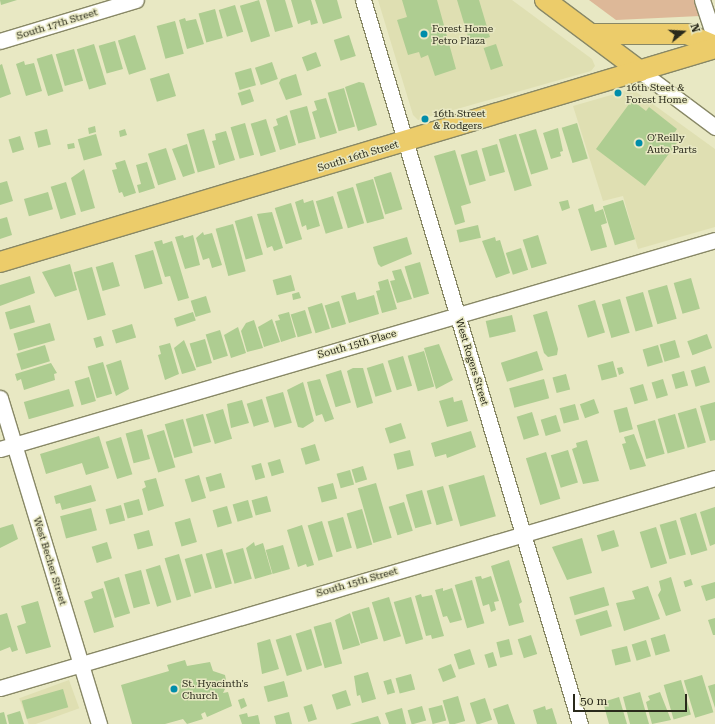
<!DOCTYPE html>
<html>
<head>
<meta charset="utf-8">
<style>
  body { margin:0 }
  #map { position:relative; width:715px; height:724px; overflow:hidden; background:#e8e8c3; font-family:"Roboto Serif",serif }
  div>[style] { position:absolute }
  .built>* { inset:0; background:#dfdfb2; transform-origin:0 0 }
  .green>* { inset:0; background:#ddb898 }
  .building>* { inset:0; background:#aecd91; transform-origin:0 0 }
  .roads { filter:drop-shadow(1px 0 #886) drop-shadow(-1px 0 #886) drop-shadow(0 1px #886) drop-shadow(0 -1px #886) }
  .minor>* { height:15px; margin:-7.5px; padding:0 7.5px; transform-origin:7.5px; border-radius:7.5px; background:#fff }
  .major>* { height:20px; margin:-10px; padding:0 10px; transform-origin:10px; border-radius:10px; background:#eccc6a }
  .dots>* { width:11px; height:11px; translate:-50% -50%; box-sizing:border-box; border:2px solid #e8e8c3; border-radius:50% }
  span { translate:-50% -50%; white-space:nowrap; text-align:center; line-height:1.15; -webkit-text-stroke:3px #e8e8c3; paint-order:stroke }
  .street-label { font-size:10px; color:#2a2a1b }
  .poi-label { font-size:10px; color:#2a2a1b }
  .left { translate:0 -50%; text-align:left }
  .north { position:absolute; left:663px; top:12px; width:40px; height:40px; -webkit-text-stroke:3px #e8e8c3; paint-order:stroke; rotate:72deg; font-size:11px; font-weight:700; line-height:16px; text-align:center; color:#2a2a1b }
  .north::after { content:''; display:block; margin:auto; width:14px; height:18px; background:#2a2a1b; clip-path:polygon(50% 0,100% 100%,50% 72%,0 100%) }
  .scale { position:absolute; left:573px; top:694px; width:114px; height:18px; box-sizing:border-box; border:2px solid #2a2a1b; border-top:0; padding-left:5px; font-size:12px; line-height:14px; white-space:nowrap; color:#2a2a1b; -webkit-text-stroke:3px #e8e8c3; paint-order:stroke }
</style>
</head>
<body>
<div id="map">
  <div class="built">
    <div style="clip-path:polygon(378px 0,512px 0,592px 59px,595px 66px,591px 71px,418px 120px,413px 115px)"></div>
    <div style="clip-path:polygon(632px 89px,715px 149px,715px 227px,638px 249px,623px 196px,603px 201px,573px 106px)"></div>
    <div style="left:69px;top:680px;width:30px;height:53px;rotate:70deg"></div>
  </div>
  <div class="green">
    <div style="clip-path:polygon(589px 0,696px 0,700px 16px,616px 20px)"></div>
  </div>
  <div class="building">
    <div style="clip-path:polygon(0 0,17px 0,1px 5px)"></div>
    <div style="left:259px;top:0;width:38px;height:20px;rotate:73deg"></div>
    <div style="clip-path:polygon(266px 0,285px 0,293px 27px,275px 32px)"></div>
    <div style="clip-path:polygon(291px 0,311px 0,318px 23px,311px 25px,310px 20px,298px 24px)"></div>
    <div style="clip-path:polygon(315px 0,337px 0,342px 18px,323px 24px)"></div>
    <div style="clip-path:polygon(402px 0,437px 0,456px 69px,435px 76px,428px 55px,421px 58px,419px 52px,408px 55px,397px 20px,407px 17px)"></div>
    <div style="clip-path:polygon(457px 0,479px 0,490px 37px,470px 43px)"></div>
    <div style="left:235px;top:5px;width:28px;height:17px;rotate:73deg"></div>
    <div style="left:215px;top:9px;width:30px;height:17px;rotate:75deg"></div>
    <div style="clip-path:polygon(185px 18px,186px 21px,196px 19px,204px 44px,187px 49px,179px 20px)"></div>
    <div style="left:175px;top:21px;width:34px;height:19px;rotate:75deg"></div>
    <div style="left:135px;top:35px;width:36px;height:18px;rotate:72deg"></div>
    <div style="left:349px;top:35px;width:22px;height:16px;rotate:72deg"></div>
    <div style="left:115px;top:41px;width:29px;height:17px;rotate:74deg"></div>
    <div style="left:94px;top:44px;width:42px;height:18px;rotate:73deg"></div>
    <div style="left:496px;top:44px;width:23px;height:13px;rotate:72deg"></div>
    <div style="left:74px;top:49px;width:33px;height:19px;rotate:74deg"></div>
    <div style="left:316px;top:52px;width:15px;height:15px;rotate:70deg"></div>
    <div style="left:52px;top:54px;width:39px;height:16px;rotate:73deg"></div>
    <div style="clip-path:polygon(24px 61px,25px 65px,34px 63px,42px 91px,26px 96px,16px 64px)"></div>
    <div style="left:272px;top:62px;width:18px;height:18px;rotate:71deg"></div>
    <div style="clip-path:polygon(2px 64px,11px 94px,0 98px,0 65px)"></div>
    <div style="left:251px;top:68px;width:18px;height:17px;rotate:74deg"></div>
    <div style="left:169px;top:73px;width:24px;height:20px;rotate:73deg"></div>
    <div style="clip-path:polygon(296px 74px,302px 95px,286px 100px,279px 83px,281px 79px)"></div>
    <div style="clip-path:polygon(359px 82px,364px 83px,377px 125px,358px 131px,345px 87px)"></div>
    <div style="left:344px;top:88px;width:40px;height:17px;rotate:74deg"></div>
    <div style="left:250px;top:89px;width:13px;height:13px;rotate:72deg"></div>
    <div style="clip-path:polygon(326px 98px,337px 133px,320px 138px,312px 112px,317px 110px,314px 101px)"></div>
    <div style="clip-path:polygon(632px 100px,646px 111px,649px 107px,677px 129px,675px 132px,682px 136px,645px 186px,596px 149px)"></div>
    <div style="left:307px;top:106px;width:34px;height:18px;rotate:75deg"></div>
    <div style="clip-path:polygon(287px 115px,296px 145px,280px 150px,273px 127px,278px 125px,276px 119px)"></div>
    <div style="left:266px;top:119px;width:34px;height:16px;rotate:73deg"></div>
    <div style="left:245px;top:123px;width:33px;height:15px;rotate:74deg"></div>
    <div style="left:577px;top:123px;width:37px;height:16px;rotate:73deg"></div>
    <div style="clip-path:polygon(95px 126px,96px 132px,89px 134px,88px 128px)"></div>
    <div style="clip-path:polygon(558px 128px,563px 151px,560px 152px,561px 156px,551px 159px,543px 133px)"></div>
    <div style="left:47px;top:129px;width:16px;height:13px;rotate:76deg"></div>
    <div style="clip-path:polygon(125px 129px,127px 135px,120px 137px,119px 131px)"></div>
    <div style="left:204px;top:129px;width:40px;height:18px;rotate:74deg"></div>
    <div style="left:536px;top:129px;width:42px;height:18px;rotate:73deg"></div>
    <div style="clip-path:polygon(226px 131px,235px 160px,219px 165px,212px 141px,216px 140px,215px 134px)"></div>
    <div style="left:96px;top:134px;width:22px;height:19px;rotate:74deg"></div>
    <div style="left:516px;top:134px;width:54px;height:18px;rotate:73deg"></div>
    <div style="left:20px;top:136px;width:14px;height:12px;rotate:73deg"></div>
    <div style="left:74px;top:143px;width:5px;height:7px;rotate:79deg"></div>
    <div style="clip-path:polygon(187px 144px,195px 173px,183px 177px,172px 149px)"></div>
    <div style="left:497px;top:144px;width:29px;height:16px;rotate:74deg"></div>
    <div style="left:166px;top:148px;width:33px;height:19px;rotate:72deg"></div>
    <div style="clip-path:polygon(455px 150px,471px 203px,461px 206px,465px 222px,455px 225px,434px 156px)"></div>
    <div style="left:477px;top:150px;width:32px;height:17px;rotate:74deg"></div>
    <div style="clip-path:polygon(125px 160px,136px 193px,124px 197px,122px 192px,119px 193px,112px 170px,117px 169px,115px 163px)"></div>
    <div style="clip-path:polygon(147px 162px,155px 188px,139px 193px,137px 185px,141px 184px,136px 165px)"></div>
    <div style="clip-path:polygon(84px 169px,95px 208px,81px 212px,71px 178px)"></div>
    <div style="left:391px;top:172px;width:39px;height:18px;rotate:73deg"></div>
    <div style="left:373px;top:179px;width:41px;height:18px;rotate:74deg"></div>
    <div style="clip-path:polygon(7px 181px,13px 201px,0 205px,0 183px)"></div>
    <div style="left:66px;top:182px;width:34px;height:16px;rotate:73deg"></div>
    <div style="left:353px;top:187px;width:38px;height:17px;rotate:73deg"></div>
    <div style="left:48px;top:192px;width:18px;height:25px;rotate:74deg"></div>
    <div style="left:333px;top:196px;width:34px;height:18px;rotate:73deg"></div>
    <div style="clip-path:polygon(303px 199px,304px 203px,313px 200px,320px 226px,307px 230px,306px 225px,302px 227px,295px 202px)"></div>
    <div style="clip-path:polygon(568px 200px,570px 208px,562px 211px,559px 202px)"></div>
    <div style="left:623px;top:200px;width:41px;height:21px;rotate:73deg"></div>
    <div style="left:291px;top:203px;width:38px;height:17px;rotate:73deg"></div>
    <div style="clip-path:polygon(593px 204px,595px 212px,603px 209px,607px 223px,601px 225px,607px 247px,591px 251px,578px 209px)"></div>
    <div style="clip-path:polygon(272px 212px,283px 248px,274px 251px,272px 246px,267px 248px,257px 214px)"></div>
    <div style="left:252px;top:216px;width:40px;height:18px;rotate:74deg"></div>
    <div style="clip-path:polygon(7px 217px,12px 235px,0 239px,0 219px)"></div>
    <div style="left:233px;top:224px;width:49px;height:18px;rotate:75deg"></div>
    <div style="left:478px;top:225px;width:13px;height:22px;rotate:77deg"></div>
    <div style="clip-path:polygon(203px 232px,204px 235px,212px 233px,222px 265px,212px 268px,209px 258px,203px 260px,196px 238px)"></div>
    <div style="clip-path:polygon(183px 235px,184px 238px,193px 235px,200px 265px,185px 269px,175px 237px)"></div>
    <div style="left:538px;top:235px;width:30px;height:16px;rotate:73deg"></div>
    <div style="clip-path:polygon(407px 237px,412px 254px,381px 267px,378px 264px,373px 247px)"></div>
    <div style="clip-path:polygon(495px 237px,496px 241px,500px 240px,510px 273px,496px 278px,482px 241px)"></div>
    <div style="clip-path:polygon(162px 240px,163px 244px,172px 241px,189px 298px,178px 301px,170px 276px,165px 277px,154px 242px)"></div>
    <div style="left:521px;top:248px;width:23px;height:16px;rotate:72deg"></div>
    <div style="left:153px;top:250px;width:35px;height:19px;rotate:74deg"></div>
    <div style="left:113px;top:262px;width:25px;height:18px;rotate:74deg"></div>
    <div style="left:420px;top:262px;width:33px;height:16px;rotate:74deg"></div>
    <div style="clip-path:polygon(70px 264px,77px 290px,55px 297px,42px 272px)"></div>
    <div style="left:92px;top:267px;width:50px;height:19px;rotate:74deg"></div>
    <div style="clip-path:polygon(401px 269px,412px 299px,397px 303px,390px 281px,395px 280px,392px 271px)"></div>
    <div style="left:291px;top:275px;width:16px;height:19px;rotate:75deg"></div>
    <div style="clip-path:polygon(30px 276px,35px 293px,0 306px,0 285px)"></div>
    <div style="left:691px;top:278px;width:32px;height:18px;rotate:74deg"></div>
    <div style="clip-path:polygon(388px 279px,397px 309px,382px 313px,376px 291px,380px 290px,378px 282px)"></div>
    <div style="left:667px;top:285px;width:35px;height:20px;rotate:74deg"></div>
    <div style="clip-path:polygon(299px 292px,301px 298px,293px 300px,292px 294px)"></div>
    <div style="clip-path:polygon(355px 292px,357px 300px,374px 295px,379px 314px,349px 323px,341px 296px)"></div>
    <div style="left:643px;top:292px;width:36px;height:18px;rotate:74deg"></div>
    <div style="left:206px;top:296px;width:17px;height:16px;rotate:73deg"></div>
    <div style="left:620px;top:299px;width:35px;height:19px;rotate:74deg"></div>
    <div style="left:595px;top:300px;width:34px;height:18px;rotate:73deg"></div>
    <div style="left:339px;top:301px;width:24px;height:15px;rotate:73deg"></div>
    <div style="left:322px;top:303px;width:27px;height:15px;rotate:73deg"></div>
    <div style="left:30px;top:305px;width:18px;height:26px;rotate:74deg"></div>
    <div style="left:305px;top:310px;width:24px;height:15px;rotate:73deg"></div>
    <div style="clip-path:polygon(547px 311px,558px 349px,557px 355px,548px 357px,544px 353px,533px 315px)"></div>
    <div style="left:193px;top:312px;width:9px;height:20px;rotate:72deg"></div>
    <div style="clip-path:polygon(289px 312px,296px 337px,281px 342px,275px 321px,280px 320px,278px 315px)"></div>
    <div style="left:512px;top:315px;width:17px;height:27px;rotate:77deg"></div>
    <div style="clip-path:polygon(272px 319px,280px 342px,264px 347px,258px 327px)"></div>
    <div style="clip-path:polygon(254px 320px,263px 348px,247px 352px,241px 331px,246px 323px)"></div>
    <div style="left:50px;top:323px;width:18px;height:38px;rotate:74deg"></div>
    <div style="left:132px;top:324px;width:14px;height:21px;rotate:73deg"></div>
    <div style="clip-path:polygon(238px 327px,246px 353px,231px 358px,224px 335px)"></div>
    <div style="left:220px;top:330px;width:27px;height:15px;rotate:73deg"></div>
    <div style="left:707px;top:334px;width:15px;height:21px;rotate:70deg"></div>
    <div style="left:101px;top:336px;width:10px;height:8px;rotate:73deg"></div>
    <div style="left:205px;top:339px;width:25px;height:16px;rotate:74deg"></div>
    <div style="clip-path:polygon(184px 340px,196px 370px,182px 374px,174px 348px)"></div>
    <div style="left:675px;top:340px;width:18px;height:16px;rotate:74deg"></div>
    <div style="clip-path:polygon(170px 343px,179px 374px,165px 380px,158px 355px,161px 354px,159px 346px)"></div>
    <div style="clip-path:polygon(439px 344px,453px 380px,436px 389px,424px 348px)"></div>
    <div style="left:45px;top:345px;width:17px;height:30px;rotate:73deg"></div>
    <div style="left:658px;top:345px;width:18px;height:16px;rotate:74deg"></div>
    <div style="left:424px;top:351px;width:37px;height:17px;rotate:74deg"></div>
    <div style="left:537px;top:351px;width:20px;height:38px;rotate:72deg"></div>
    <div style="left:403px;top:356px;width:31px;height:16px;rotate:73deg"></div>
    <div style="clip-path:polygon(121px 360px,129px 389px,116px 396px,106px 365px)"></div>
    <div style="left:613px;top:361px;width:16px;height:16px;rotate:75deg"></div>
    <div style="left:103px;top:362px;width:33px;height:16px;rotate:74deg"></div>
    <div style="clip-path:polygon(51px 363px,57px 373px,54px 374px,55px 380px,24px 390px,21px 379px,17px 381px,15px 374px)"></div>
    <div style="left:383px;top:363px;width:30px;height:17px;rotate:73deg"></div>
    <div style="left:705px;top:366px;width:17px;height:15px;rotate:73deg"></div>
    <div style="clip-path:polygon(622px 367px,624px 373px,619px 375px,617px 368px)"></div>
    <div style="clip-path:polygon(353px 368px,363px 368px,373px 403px,357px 408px,347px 371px)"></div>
    <div style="left:341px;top:370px;width:34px;height:16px;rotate:73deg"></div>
    <div style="left:684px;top:371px;width:15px;height:13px;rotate:74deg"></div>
    <div style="left:566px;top:374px;width:16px;height:14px;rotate:75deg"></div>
    <div style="left:89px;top:377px;width:25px;height:15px;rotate:74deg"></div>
    <div style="clip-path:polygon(320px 379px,334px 419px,325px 422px,322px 414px,316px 416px,307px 382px)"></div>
    <div style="left:544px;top:379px;width:20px;height:36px;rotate:75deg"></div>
    <div style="left:663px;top:379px;width:17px;height:12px;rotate:73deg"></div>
    <div style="clip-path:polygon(303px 382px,314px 421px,303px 428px,298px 427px,287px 390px)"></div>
    <div style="left:643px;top:384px;width:17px;height:14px;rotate:73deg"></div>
    <div style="left:69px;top:389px;width:18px;height:47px;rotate:74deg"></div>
    <div style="left:283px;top:392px;width:32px;height:18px;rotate:74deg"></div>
    <div style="clip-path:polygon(453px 397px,454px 402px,462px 400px,468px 421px,447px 427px,439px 401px)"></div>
    <div style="left:262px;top:399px;width:24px;height:16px;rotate:73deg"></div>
    <div style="left:594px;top:399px;width:15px;height:15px;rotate:70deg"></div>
    <div style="clip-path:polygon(242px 400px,249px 423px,231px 428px,227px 404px)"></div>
    <div style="clip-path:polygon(715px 402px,715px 440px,710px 441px,700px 406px)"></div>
    <div style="left:575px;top:404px;width:16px;height:16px;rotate:75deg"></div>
    <div style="left:627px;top:407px;width:23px;height:14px;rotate:75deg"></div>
    <div style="left:696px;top:408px;width:36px;height:19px;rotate:74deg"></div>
    <div style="left:223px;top:409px;width:31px;height:18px;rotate:73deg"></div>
    <div style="left:532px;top:412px;width:24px;height:16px;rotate:73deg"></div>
    <div style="left:203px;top:414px;width:29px;height:18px;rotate:74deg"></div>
    <div style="left:675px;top:414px;width:36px;height:18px;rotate:74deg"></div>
    <div style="left:556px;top:415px;width:17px;height:16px;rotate:73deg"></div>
    <div style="left:183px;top:419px;width:35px;height:19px;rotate:74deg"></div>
    <div style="left:655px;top:420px;width:35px;height:19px;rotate:74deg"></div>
    <div style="left:401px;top:423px;width:16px;height:17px;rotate:72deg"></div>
    <div style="left:142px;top:429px;width:31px;height:17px;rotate:75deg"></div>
    <div style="left:164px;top:430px;width:39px;height:18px;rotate:73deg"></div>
    <div style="clip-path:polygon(471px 431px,476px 447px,447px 458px,446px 454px,435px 457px,431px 443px)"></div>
    <div style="clip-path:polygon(634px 434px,646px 466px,630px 470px,622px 444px,626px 443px,624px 437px)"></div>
    <div style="clip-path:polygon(99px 436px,109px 468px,86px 475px,82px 463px,46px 474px,40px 454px)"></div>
    <div style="left:121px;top:437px;width:39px;height:16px;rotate:73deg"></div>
    <div style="clip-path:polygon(587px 440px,599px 481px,583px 484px,572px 449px,577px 447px,576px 443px)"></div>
    <div style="left:315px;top:444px;width:17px;height:15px;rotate:73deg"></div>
    <div style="left:410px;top:450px;width:16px;height:17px;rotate:76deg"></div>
    <div style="left:568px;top:450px;width:34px;height:18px;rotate:73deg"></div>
    <div style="left:546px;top:452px;width:49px;height:21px;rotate:73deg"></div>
    <div style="left:280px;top:459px;width:14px;height:13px;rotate:73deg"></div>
    <div style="left:261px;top:463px;width:15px;height:10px;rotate:74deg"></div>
    <div style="left:363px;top:466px;width:14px;height:12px;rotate:73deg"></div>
    <div style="left:350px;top:470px;width:15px;height:14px;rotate:74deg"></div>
    <div style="left:221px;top:473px;width:15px;height:16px;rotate:74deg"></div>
    <div style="left:199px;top:475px;width:24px;height:15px;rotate:73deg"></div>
    <div style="left:484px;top:475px;width:43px;height:37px;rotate:74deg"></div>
    <div style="clip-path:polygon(156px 478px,164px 506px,148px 511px,142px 489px,146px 487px,144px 481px)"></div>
    <div style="left:333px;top:483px;width:16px;height:16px;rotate:75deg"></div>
    <div style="left:376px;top:483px;width:57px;height:19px;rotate:74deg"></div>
    <div style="clip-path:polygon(91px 485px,96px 501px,62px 510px,60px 503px,56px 504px,54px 496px)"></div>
    <div style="left:443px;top:486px;width:36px;height:17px;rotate:74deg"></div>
    <div style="left:422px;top:490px;width:35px;height:17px;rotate:74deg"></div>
    <div style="left:267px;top:496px;width:16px;height:16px;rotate:75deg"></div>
    <div style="left:139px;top:499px;width:16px;height:16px;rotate:75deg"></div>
    <div style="left:248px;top:500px;width:18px;height:16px;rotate:74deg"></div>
    <div style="left:404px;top:502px;width:30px;height:16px;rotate:73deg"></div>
    <div style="left:121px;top:505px;width:16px;height:16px;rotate:75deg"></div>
    <div style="left:227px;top:506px;width:18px;height:15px;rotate:74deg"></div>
    <div style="clip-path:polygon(715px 507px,715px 544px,710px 546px,700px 512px)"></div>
    <div style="left:91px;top:508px;width:23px;height:32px;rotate:75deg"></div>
    <div style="left:362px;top:509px;width:37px;height:16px;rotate:74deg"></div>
    <div style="left:696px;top:513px;width:39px;height:17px;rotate:73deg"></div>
    <div style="left:343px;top:517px;width:32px;height:16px;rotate:74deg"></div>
    <div style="left:190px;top:518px;width:25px;height:16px;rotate:74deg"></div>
    <div style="left:676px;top:520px;width:36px;height:17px;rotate:74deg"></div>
    <div style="left:322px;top:521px;width:37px;height:15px;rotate:73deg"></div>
    <div style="clip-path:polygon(13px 524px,18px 539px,0 548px,0 528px)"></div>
    <div style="clip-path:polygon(302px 525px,314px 565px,307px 567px,306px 564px,298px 567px,287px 530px)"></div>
    <div style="left:656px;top:527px;width:38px;height:17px;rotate:73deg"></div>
    <div style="left:149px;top:530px;width:16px;height:16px;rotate:75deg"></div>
    <div style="left:614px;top:530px;width:17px;height:18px;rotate:73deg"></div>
    <div style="clip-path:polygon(582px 538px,592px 573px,567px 580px,552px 547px)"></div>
    <div style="left:107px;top:542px;width:17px;height:16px;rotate:73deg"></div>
    <div style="clip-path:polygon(254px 542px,255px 546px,263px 543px,272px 574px,255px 579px,246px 548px)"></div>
    <div style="left:283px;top:545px;width:25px;height:18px;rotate:74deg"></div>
    <div style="left:243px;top:548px;width:32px;height:18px;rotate:74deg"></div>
    <div style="left:222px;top:549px;width:36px;height:17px;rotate:74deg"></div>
    <div style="left:179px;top:554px;width:44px;height:15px;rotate:74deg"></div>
    <div style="left:202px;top:554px;width:36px;height:18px;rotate:74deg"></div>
    <div style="clip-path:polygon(509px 560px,522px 602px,519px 604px,524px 622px,509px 626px,491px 566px)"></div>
    <div style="left:160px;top:565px;width:39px;height:15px;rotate:73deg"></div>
    <div style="left:141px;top:570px;width:35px;height:17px;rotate:75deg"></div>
    <div style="clip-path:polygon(481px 576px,482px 579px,491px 576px,499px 601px,494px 602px,496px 610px,491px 612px,489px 604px,483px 606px,475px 577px)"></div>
    <div style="left:119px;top:577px;width:38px;height:16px;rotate:73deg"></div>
    <div style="clip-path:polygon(671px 577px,681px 611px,666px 616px,658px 595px,661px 590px,659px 581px)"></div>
    <div style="left:691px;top:579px;width:6px;height:8px;rotate:72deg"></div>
    <div style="left:472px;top:580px;width:45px;height:18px;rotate:74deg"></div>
    <div style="clip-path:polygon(715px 582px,715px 598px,706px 601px,701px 586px)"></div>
    <div style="clip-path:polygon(648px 586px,660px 619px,624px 631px,616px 603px,635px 599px,632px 591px)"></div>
    <div style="left:604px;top:587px;width:19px;height:36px;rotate:74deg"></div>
    <div style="clip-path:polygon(103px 588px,114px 627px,94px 633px,84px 601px,93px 598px,91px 592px)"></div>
    <div style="clip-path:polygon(443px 588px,443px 591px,452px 588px,462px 620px,450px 623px,447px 616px,443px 617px,435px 590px)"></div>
    <div style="clip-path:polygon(421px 594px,422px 597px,432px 595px,444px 636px,432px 639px,431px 635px,426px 636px,415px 596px)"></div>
    <div style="left:389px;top:597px;width:41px;height:18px;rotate:73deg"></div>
    <div style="left:411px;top:597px;width:44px;height:18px;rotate:74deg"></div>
    <div style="clip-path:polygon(38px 601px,51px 647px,26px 654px,17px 626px,26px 623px,21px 606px)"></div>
    <div style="left:369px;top:607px;width:33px;height:18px;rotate:74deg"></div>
    <div style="left:607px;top:610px;width:17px;height:33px;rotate:73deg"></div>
    <div style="clip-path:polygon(7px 613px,18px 650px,12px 652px,10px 647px,0 651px,0 615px)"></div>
    <div style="clip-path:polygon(350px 613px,360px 645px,343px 650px,335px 620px)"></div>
    <div style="clip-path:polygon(715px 618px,715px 635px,713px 635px,708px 620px)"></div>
    <div style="left:331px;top:622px;width:43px;height:18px;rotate:75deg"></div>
    <div style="left:311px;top:629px;width:38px;height:16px;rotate:73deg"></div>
    <div style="left:665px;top:634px;width:18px;height:15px;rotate:74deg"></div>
    <div style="left:291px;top:635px;width:38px;height:16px;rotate:73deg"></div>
    <div style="left:531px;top:635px;width:20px;height:14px;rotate:72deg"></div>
    <div style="clip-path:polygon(270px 639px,279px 669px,262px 674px,257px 643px)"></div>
    <div style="left:509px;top:639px;width:16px;height:13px;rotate:76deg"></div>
    <div style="left:646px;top:640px;width:17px;height:15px;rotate:73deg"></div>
    <div style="left:627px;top:646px;width:16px;height:16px;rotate:76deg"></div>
    <div style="left:470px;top:649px;width:16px;height:17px;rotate:72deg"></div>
    <div style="left:493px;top:652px;width:14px;height:9px;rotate:73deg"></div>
    <div style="clip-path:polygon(185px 660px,187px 666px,210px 662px,213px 671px,225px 675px,227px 685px,223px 693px,228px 692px,232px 706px,207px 717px,205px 712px,201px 714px,203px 719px,187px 724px,183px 719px,165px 724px,132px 724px,121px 685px,169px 671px,167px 665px)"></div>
    <div style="left:451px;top:664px;width:14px;height:14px;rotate:69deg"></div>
    <div style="clip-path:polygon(368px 672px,376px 699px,362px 703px,360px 695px,357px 696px,354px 676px)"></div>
    <div style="left:411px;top:674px;width:16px;height:16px;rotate:75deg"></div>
    <div style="left:702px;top:675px;width:39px;height:19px;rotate:73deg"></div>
    <div style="left:391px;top:679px;width:14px;height:8px;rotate:73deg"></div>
    <div style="left:681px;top:680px;width:36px;height:18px;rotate:74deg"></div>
    <div style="left:284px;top:681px;width:16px;height:21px;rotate:75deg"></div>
    <div style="clip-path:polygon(715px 684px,715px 708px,708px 686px)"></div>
    <div style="left:63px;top:689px;width:19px;height:43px;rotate:74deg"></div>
    <div style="left:346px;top:690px;width:16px;height:15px;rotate:72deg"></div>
    <div style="clip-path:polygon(640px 692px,649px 724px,630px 724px,623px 697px)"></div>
    <div style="clip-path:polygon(660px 692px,671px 720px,652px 724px,646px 702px,650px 700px,648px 696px)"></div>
    <div style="left:458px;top:696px;width:26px;height:16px;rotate:74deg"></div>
    <div style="clip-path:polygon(619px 697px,627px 724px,609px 724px,603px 702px)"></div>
    <div style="clip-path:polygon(244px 698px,247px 706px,241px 709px,238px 700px)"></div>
    <div style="left:485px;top:698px;width:23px;height:16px;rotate:72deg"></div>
    <div style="left:312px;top:704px;width:16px;height:9px;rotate:72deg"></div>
    <div style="clip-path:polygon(508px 704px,515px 724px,498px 724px,493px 709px)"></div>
    <div style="left:442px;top:705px;width:16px;height:14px;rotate:75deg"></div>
    <div style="left:422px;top:706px;width:15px;height:15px;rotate:74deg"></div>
    <div style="clip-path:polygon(545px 706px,546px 710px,552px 708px,557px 724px,537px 724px,533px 710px)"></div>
    <div style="clip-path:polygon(402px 708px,406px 724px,389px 724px,385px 713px)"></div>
    <div style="clip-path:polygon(20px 711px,24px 724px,9px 724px,7px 715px)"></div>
    <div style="clip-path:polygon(4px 712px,7px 724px,0 724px,0 713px)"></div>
    <div style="clip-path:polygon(289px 712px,292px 724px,276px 724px,274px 716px)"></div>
    <div style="clip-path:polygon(247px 713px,248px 717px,258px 715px,260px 724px,242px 724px,239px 715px)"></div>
    <div style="clip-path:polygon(378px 716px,381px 724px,350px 724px)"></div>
  </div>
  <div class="roads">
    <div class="minor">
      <div style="left:363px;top:0;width:756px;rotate:73.32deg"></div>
      <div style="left:702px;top:0;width:41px;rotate:71.6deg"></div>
      <div style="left:0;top:41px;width:142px;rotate:-16.8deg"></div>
      <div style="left:640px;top:71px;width:94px;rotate:36.7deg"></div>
      <div style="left:0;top:398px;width:341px;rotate:73.1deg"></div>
      <div style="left:0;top:449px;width:745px;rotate:-16.29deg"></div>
      <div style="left:0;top:688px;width:745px;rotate:-16.37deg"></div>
    </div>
    <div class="major">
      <div style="left:545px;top:0;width:119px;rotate:36.8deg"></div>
      <div style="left:593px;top:34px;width:94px"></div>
      <div style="left:687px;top:34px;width:30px;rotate:23deg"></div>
      <div style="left:0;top:262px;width:746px;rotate:-16.66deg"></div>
    </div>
  </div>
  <div class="dots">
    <div style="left:424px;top:34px;background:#008daa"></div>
    <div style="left:618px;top:93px;background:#008daa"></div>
    <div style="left:425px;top:119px;background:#008daa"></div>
    <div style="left:639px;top:143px;background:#008daa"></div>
    <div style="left:174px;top:689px;background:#008daa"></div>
  </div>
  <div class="street-label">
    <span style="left:57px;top:24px;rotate:-17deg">South 17th Street</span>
    <span style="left:358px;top:156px;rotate:-17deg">South 16th Street</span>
    <span style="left:357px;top:344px;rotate:-16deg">South 15th Place</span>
    <span style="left:472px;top:362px;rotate:73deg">West Rogers Street</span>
    <span style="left:50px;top:561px;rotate:73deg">West Becher Street</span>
    <span style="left:357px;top:582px;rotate:-16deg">South 15th Street</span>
  </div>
  <div class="poi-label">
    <span class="left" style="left:432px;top:34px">Forest Home<br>Petro Plaza</span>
    <span class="left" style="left:626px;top:93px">16th Steet &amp;<br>Forest Home</span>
    <span class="left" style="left:433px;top:119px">16th Street<br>&amp; Rodgers</span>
    <span class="left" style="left:647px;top:143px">O'Reilly<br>Auto Parts</span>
    <span class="left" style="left:182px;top:689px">St. Hyacinth's<br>Church</span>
  </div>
  <div class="north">N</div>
  <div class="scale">50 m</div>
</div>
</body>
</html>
